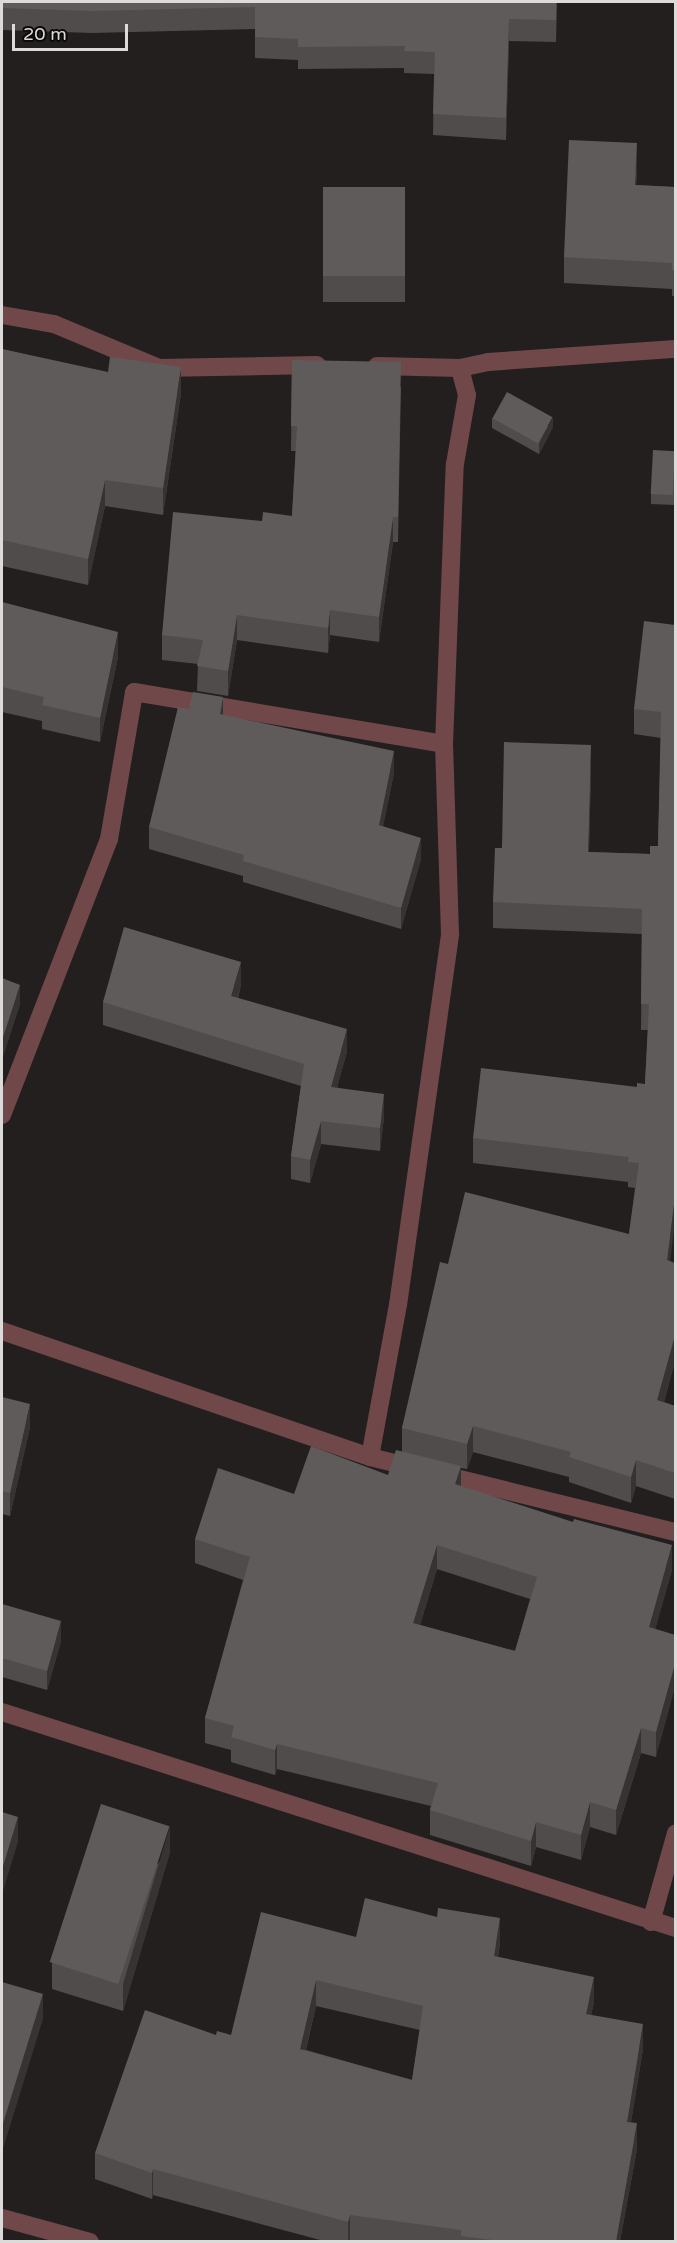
<!DOCTYPE html>
<html>
<head>
<meta charset="utf-8">
<style>
  body { margin:0 }
  #map { position:relative; width:677px; height:2243px; overflow:hidden; background:#231f1f; font-family:"Varela Round",sans-serif }
  div>[style] { position:absolute }
  .street>* { height:18px; margin:-9px; padding:0 9px; transform-origin:9px; border-radius:9px; background:#714849 }
  .wall>* { inset:0; background:#514c4c; transform-origin:0 0 }
  .shaded-wall>* { inset:0; background:#383333 }
  .building>* { inset:0; background:#605b5b; transform-origin:0 0 }
  span { translate:-50% -50%; white-space:nowrap; text-align:center; line-height:1.15; -webkit-text-stroke:6px #0b0909; paint-order:stroke }
  .frame { position:absolute; inset:0; border:3px solid #dddada; pointer-events:none }
  .scale { position:absolute; left:12px; top:24px; width:116px; height:27px; box-sizing:border-box; border:3px solid #dddada; border-top:0; padding-left:8px; font-size:18px; line-height:21px; white-space:nowrap; color:#dddada; -webkit-text-stroke:4px #0b0909; paint-order:stroke }
</style>
</head>
<body>
<div id="map">
  <div class="street">
    <div style="left:2px;top:315px;width:53px;rotate:9.8deg"></div>
    <div style="left:54px;top:324px;width:114px;rotate:22.7deg"></div>
    <div style="left:159px;top:368px;width:158px;rotate:-1.1deg"></div>
    <div style="left:377px;top:366px;width:83px;rotate:1.4deg"></div>
    <div style="left:2px;top:1115px;width:296px;rotate:-68.8deg"></div>
    <div style="left:109px;top:839px;width:149px;rotate:-80.3deg"></div>
    <div style="left:134px;top:692px;width:314px;rotate:9.5deg"></div>
    <div style="left:2px;top:1331px;width:389px;rotate:18.9deg"></div>
    <div style="left:370px;top:1457px;width:315px;rotate:13.8deg"></div>
    <div style="left:370px;top:1457px;width:155px;rotate:-79.6deg"></div>
    <div style="left:398px;top:1305px;width:375px;rotate:-82deg"></div>
    <div style="left:450px;top:934px;width:190px;rotate:-91.8deg"></div>
    <div style="left:444px;top:744px;width:280px;rotate:-87.8deg"></div>
    <div style="left:455px;top:464px;width:70px;rotate:-80.1deg"></div>
    <div style="left:467px;top:395px;width:28px;rotate:-105deg"></div>
    <div style="left:460px;top:368px;width:29px;rotate:-12deg"></div>
    <div style="left:488px;top:362px;width:188px;rotate:-4deg"></div>
    <div style="left:2px;top:1712px;width:708px;rotate:17.77deg"></div>
    <div style="left:651px;top:1922px;width:92px;rotate:-74.3deg"></div>
    <div style="left:2px;top:2218px;width:91px;rotate:15.3deg"></div>
  </div>
  <div class="wall">
    <div style="clip-path:polygon(2px 2px,557px 2px,556px 42px,509px 41px,506px 140px,433px 135px,434px 74px,404px 73px,404px 68px,298px 69px,298px 60px,255px 58px,255px 29px,92px 33px,2px 30px)"></div>
    <div style="clip-path:polygon(637px 169px,636px 185px,675px 187px,675px 296px,672px 296px,672px 289px,564px 283px,564px 257px)"></div>
    <div style="left:323px;top:187px;width:82px;height:115px"></div>
    <div style="clip-path:polygon(2px 349px,181px 393px,163px 515px,105px 506px,88px 585px,2px 566px)"></div>
    <div style="clip-path:polygon(292px 360px,401px 387px,398px 542px,393px 542px,379px 642px,330px 635px,328px 653px,237px 640px,228px 696px,197px 691px,198px 664px,162px 660px,162px 635px,262px 521px,292px 516px,296px 451px,291px 451px)"></div>
    <div style="clip-path:polygon(492px 418px,553px 427px,539px 454px,492px 428px)"></div>
    <div style="clip-path:polygon(675px 451px,675px 505px,651px 504px,651px 494px)"></div>
    <div style="clip-path:polygon(2px 602px,118px 657px,100px 742px,42px 729px,42px 721px,2px 712px)"></div>
    <div style="clip-path:polygon(evenodd,675px 625px,670px 1261px,675px 1361px,664px 1402px,675px 1406px,675px 1499px,636px 1486px,631px 1503px,569px 1482px,569px 1477px,473px 1452px,467px 1469px,461px 1468px,461px 1486px,672px 1570px,655px 1629px,675px 1635px,656px 1757px,641px 1753px,616px 1835px,590px 1827px,581px 1860px,536px 1847px,531px 1866px,430px 1835px,430px 1810px,431px 1806px,277px 1769px,275px 1775px,231px 1762px,231px 1750px,205px 1743px,205px 1718px,243px 1580px,195px 1563px,195px 1539px,294px 1494px,388px 1475px,402px 1452px,402px 1428px,448px 1264px,629px 1234px,635px 1188px,628px 1187px,628px 1182px,473px 1163px,473px 1138px,645px 1084px,648px 1030px,641px 1030px,642px 934px,493px 928px,493px 902px,502px 848px,591px 771px,589px 852px,650px 854px,658px 846px,661px 738px,634px 734px,634px 709px,675px 625px,437px 1569px,530px 1599px,515px 1651px,420px 1625px,437px 1569px)"></div>
    <div style="clip-path:polygon(223px 715px,394px 773px,383px 826px,421px 859px,401px 929px,243px 882px,243px 876px,149px 849px,149px 827px)"></div>
    <div style="clip-path:polygon(2px 978px,20px 1004px,3px 1056px,2px 1056px)"></div>
    <div style="clip-path:polygon(241px 985px,238px 998px,347px 1052px,337px 1087px,384px 1117px,380px 1151px,321px 1144px,310px 1183px,291px 1179px,291px 1156px,301px 1086px,103px 1025px,103px 1002px)"></div>
    <div style="clip-path:polygon(2px 1397px,30px 1427px,10px 1516px,2px 1514px)"></div>
    <div style="clip-path:polygon(2px 1604px,61px 1641px,47px 1690px,2px 1677px)"></div>
    <div style="clip-path:polygon(170px 1852px,123px 2011px,52px 1989px,52px 1963px)"></div>
    <div style="clip-path:polygon(evenodd,356px 1937px,500px 1944px,498px 1957px,594px 2002px,591px 2015px,643px 2049px,631px 2122px,637px 2149px,620px 2241px,358px 2241px,350px 2240px,350px 2241px,324px 2241px,153px 2195px,152px 2199px,95px 2179px,95px 2153px,216px 2035px,231px 2035px,356px 1937px,316px 2006px,420px 2030px,412px 2080px,306px 2050px,316px 2006px)"></div>
  </div>
  <div class="shaded-wall">
    <div style="clip-path:polygon(509px 19px,509px 41px,506px 140px,506px 118px)"></div>
    <div style="clip-path:polygon(637px 143px,637px 169px,635px 211px,635px 185px)"></div>
    <div style="clip-path:polygon(181px 367px,181px 393px,163px 515px,163px 488px)"></div>
    <div style="clip-path:polygon(553px 417px,553px 427px,539px 454px,539px 443px)"></div>
    <div style="clip-path:polygon(105px 480px,105px 506px,88px 585px,88px 559px)"></div>
    <div style="clip-path:polygon(393px 517px,393px 542px,379px 642px,379px 617px)"></div>
    <div style="clip-path:polygon(330px 610px,330px 635px,328px 653px,328px 628px)"></div>
    <div style="clip-path:polygon(237px 615px,237px 640px,228px 696px,228px 671px)"></div>
    <div style="clip-path:polygon(118px 632px,118px 657px,100px 742px,100px 718px)"></div>
    <div style="clip-path:polygon(223px 697px,223px 718px,220px 714px)"></div>
    <div style="clip-path:polygon(591px 745px,591px 771px,588px 877px,588px 852px)"></div>
    <div style="clip-path:polygon(394px 751px,394px 773px,379px 846px,379px 825px)"></div>
    <div style="clip-path:polygon(421px 838px,421px 859px,401px 929px,401px 908px)"></div>
    <div style="clip-path:polygon(241px 962px,241px 985px,231px 1019px,231px 996px)"></div>
    <div style="clip-path:polygon(20px 985px,20px 1004px,3px 1056px,3px 1037px)"></div>
    <div style="clip-path:polygon(347px 1029px,347px 1052px,331px 1109px,331px 1087px)"></div>
    <div style="clip-path:polygon(384px 1094px,384px 1117px,380px 1151px,380px 1128px)"></div>
    <div style="clip-path:polygon(321px 1121px,321px 1144px,310px 1183px,310px 1160px)"></div>
    <div style="clip-path:polygon(675px 1197px,675px 1222px,667px 1286px,667px 1260px)"></div>
    <div style="clip-path:polygon(675px 1335px,675px 1361px,657px 1426px,657px 1400px)"></div>
    <div style="clip-path:polygon(30px 1404px,30px 1427px,10px 1516px,10px 1493px)"></div>
    <div style="clip-path:polygon(473px 1426px,473px 1452px,467px 1469px,467px 1444px)"></div>
    <div style="clip-path:polygon(636px 1460px,636px 1486px,631px 1503px,631px 1477px)"></div>
    <div style="clip-path:polygon(461px 1466px,461px 1491px,455px 1484px)"></div>
    <div style="clip-path:polygon(437px 1545px,437px 1569px,413px 1648px,413px 1623px)"></div>
    <div style="clip-path:polygon(672px 1545px,672px 1570px,649px 1652px,649px 1627px)"></div>
    <div style="clip-path:polygon(61px 1621px,61px 1641px,47px 1690px,47px 1671px)"></div>
    <div style="clip-path:polygon(675px 1641px,675px 1688px,656px 1757px,656px 1732px)"></div>
    <div style="clip-path:polygon(641px 1728px,641px 1753px,616px 1835px,616px 1810px)"></div>
    <div style="clip-path:polygon(277px 1744px,277px 1769px,275px 1775px,275px 1750px)"></div>
    <div style="clip-path:polygon(590px 1802px,590px 1827px,581px 1860px,581px 1835px)"></div>
    <div style="clip-path:polygon(18px 1817px,18px 1842px,2px 1894px,2px 1870px)"></div>
    <div style="clip-path:polygon(536px 1822px,536px 1847px,531px 1866px,531px 1841px)"></div>
    <div style="clip-path:polygon(170px 1826px,170px 1852px,123px 2011px,123px 1984px)"></div>
    <div style="clip-path:polygon(500px 1918px,500px 1944px,494px 1981px,494px 1956px)"></div>
    <div style="clip-path:polygon(594px 1977px,594px 2002px,586px 2040px,586px 2014px)"></div>
    <div style="clip-path:polygon(316px 1980px,316px 2006px,300px 2074px,300px 2049px)"></div>
    <div style="clip-path:polygon(43px 1994px,43px 2019px,2px 2152px,2px 2127px)"></div>
    <div style="clip-path:polygon(643px 2024px,643px 2049px,627px 2147px,627px 2122px)"></div>
    <div style="clip-path:polygon(637px 2123px,637px 2149px,620px 2241px,616px 2241px)"></div>
    <div style="clip-path:polygon(153px 2169px,153px 2195px,152px 2199px,152px 2173px)"></div>
    <div style="clip-path:polygon(350px 2215px,350px 2241px,348px 2241px,348px 2222px)"></div>
  </div>
  <div class="building">
    <div style="clip-path:polygon(2px 2px,556px 2px,556px 20px,509px 19px,506px 118px,433px 114px,435px 52px,404px 51px,405px 46px,298px 47px,298px 39px,255px 37px,255px 7px,92px 11px,2px 8px)"></div>
    <div style="clip-path:polygon(569px 140px,637px 143px,635px 185px,675px 187px,675px 270px,672px 270px,672px 263px,564px 257px)"></div>
    <div style="left:323px;top:187px;width:82px;height:89px"></div>
    <div style="clip-path:polygon(2px 349px,108px 372px,110px 357px,181px 367px,163px 488px,105px 480px,88px 559px,2px 540px)"></div>
    <div style="clip-path:polygon(292px 360px,401px 362px,398px 517px,393px 517px,379px 617px,330px 610px,328px 628px,237px 615px,228px 671px,197px 666px,203px 640px,162px 635px,173px 512px,262px 521px,263px 512px,292px 516px,297px 426px,291px 426px)"></div>
    <div style="left:507px;top:392px;width:52px;height:30px;rotate:29deg"></div>
    <div style="left:653px;top:450px;width:22px;height:44px;rotate:3deg"></div>
    <div style="clip-path:polygon(2px 602px,118px 632px,100px 718px,42px 705px,44px 697px,2px 687px)"></div>
    <div style="clip-path:polygon(644px 621px,675px 625px,675px 1197px,667px 1260px,675px 1263px,675px 1335px,657px 1400px,675px 1406px,675px 1473px,636px 1460px,631px 1477px,569px 1457px,571px 1452px,473px 1426px,467px 1444px,402px 1428px,440px 1262px,448px 1264px,465px 1192px,629px 1234px,639px 1163px,628px 1162px,629px 1157px,473px 1138px,481px 1068px,637px 1087px,637px 1083px,645px 1084px,649px 1004px,641px 1004px,642px 909px,493px 902px,495px 848px,502px 848px,504px 742px,591px 745px,588px 852px,650px 854px,650px 846px,658px 846px,661px 712px,634px 709px)"></div>
    <div style="clip-path:polygon(193px 692px,223px 697px,220px 714px,394px 751px,379px 825px,421px 838px,401px 908px,243px 861px,244px 855px,149px 827px,178px 707px,189px 709px)"></div>
    <div style="clip-path:polygon(124px 927px,241px 962px,231px 996px,347px 1029px,331px 1087px,384px 1094px,380px 1128px,321px 1121px,310px 1160px,291px 1156px,304px 1064px,103px 1002px)"></div>
    <div style="clip-path:polygon(2px 978px,20px 985px,3px 1037px,2px 1036px)"></div>
    <div style="clip-path:polygon(2px 1397px,30px 1404px,10px 1493px,2px 1491px)"></div>
    <div style="clip-path:polygon(evenodd,311px 1446px,388px 1475px,396px 1450px,461px 1466px,455px 1484px,573px 1522px,574px 1519px,672px 1545px,649px 1627px,675px 1635px,674px 1645px,675px 1645px,675px 1664px,656px 1732px,641px 1728px,616px 1810px,590px 1802px,581px 1835px,536px 1822px,531px 1841px,430px 1810px,438px 1783px,277px 1744px,275px 1750px,231px 1737px,234px 1726px,205px 1718px,250px 1557px,195px 1539px,218px 1468px,294px 1494px,311px 1446px,437px 1545px,537px 1577px,515px 1651px,413px 1623px,437px 1545px)"></div>
    <div style="clip-path:polygon(2px 1604px,61px 1621px,47px 1671px,2px 1658px)"></div>
    <div style="left:101px;top:1804px;width:72px;height:166px;rotate:18deg"></div>
    <div style="clip-path:polygon(2px 1812px,18px 1817px,2px 1870px)"></div>
    <div style="clip-path:polygon(evenodd,365px 1898px,437px 1917px,438px 1908px,500px 1918px,494px 1956px,594px 1977px,586px 2014px,643px 2024px,627px 2122px,637px 2123px,616px 2241px,500px 2241px,461px 2236px,461px 2230px,350px 2215px,348px 2222px,153px 2169px,152px 2173px,95px 2153px,145px 2010px,216px 2035px,217px 2031px,231px 2035px,261px 1912px,356px 1937px,365px 1898px,316px 1980px,423px 2006px,412px 2080px,300px 2049px,316px 1980px)"></div>
    <div style="clip-path:polygon(2px 1982px,43px 1994px,2px 2127px)"></div>
  </div>
  <div class="frame"></div>
  <div class="scale">20 m</div>
</div>
</body>
</html>
